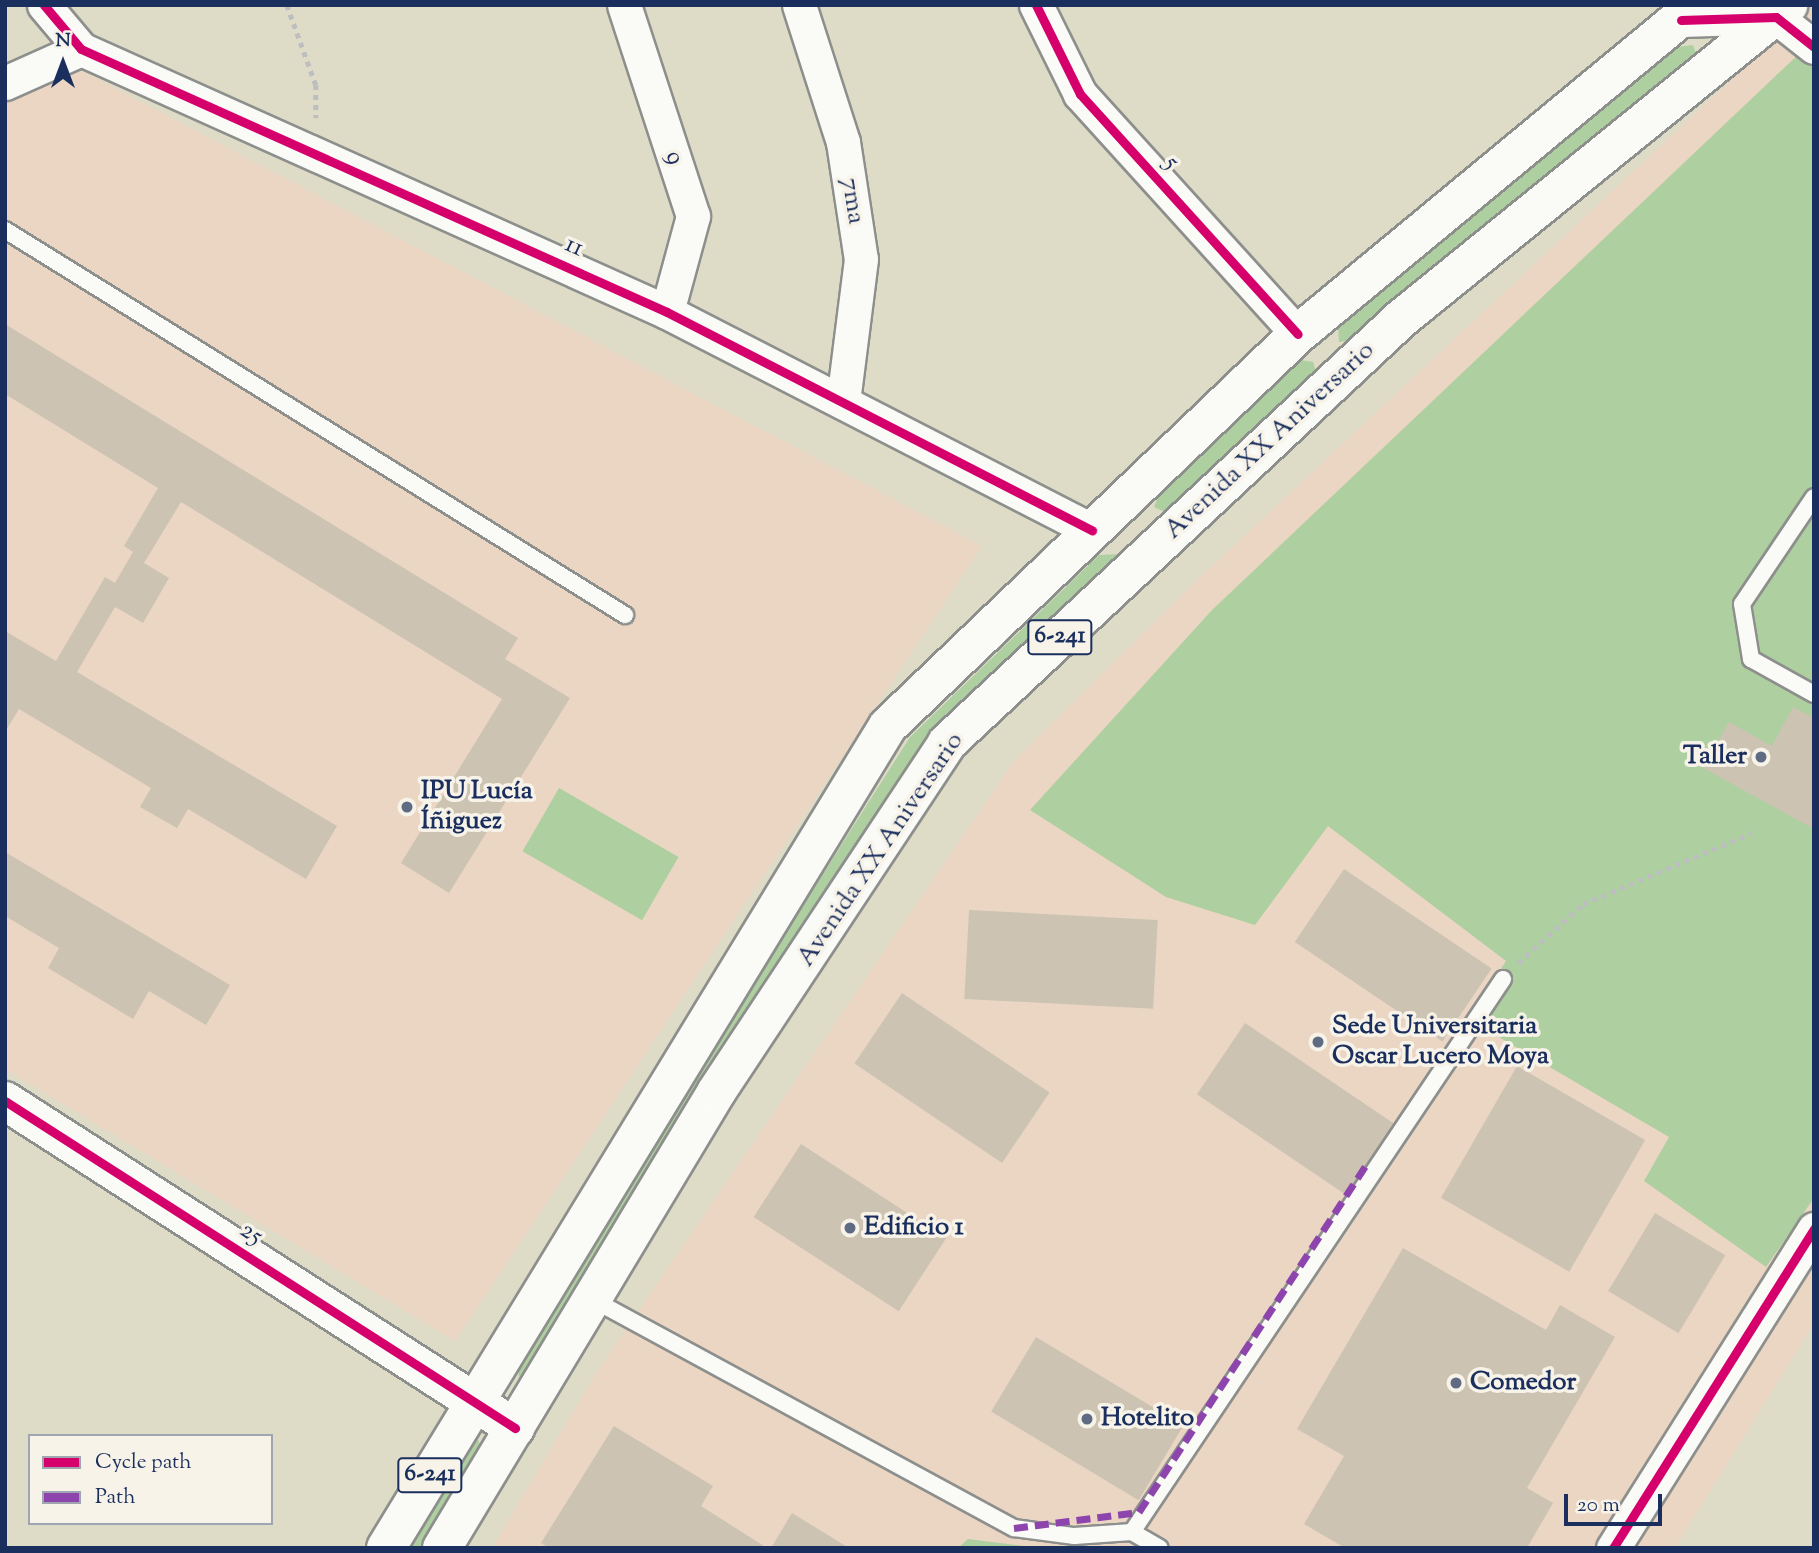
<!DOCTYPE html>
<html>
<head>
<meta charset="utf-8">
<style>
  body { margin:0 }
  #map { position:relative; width:1819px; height:1553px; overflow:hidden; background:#dedbc7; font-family:"Sorts Mill Goudy",serif }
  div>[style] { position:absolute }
  .built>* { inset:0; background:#ebd6c4 }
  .green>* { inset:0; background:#aecf9f; transform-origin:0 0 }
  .building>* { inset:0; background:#ccc3b2; transform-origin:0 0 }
  .path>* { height:4.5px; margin-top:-2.25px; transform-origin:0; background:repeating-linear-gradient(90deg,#bdbebf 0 5px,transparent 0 10px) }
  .roads { filter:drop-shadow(2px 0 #8d8f8c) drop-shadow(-2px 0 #8d8f8c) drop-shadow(0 2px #8d8f8c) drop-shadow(0 -2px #8d8f8c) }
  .lane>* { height:16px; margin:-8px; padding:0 8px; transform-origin:8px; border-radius:8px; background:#fafaf7 }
  .street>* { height:33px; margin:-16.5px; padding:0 16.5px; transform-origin:16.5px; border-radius:16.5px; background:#fafaf7 }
  .secondary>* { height:38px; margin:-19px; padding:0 19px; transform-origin:19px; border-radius:19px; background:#fafaf7 }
  .primary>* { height:38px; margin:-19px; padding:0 19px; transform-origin:19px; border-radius:19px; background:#fafaf7 }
  .quiet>* { height:7px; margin-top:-3.5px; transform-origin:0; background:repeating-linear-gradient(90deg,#8e44ad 0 14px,transparent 0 21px) }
  .cycleway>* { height:9px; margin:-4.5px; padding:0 4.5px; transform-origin:4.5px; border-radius:4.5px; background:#d6006c }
  .dots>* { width:19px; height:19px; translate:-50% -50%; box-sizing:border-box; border:4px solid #f7f3e8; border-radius:50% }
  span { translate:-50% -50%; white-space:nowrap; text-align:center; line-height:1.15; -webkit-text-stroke:7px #f7f3e8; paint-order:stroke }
  .shield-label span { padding:2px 5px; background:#f7f3e8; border:2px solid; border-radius:5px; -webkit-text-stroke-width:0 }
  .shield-label { font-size:24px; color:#1b2f5e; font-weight:700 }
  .street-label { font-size:26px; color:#1b2f5e }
  .poi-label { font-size:26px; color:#1b2f5e; font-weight:700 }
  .right { translate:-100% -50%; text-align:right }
  .left { translate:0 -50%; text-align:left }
  .frame { position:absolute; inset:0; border:7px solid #1b2f5e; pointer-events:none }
  .legend { position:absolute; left:28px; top:1434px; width:245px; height:91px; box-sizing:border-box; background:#f7f3e8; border:2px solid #9fa5b1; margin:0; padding:9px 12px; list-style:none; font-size:21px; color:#1b2f5e }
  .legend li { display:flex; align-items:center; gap:14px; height:35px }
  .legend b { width:35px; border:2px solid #9fa5b1 }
  .north { position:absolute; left:28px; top:28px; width:70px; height:70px; -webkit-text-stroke:5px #f7f3e8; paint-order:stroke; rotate:0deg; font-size:19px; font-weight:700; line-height:28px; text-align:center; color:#1b2f5e }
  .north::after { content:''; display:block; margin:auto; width:24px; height:32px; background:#1b2f5e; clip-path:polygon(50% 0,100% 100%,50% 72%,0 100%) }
  .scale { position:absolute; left:1564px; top:1494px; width:98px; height:32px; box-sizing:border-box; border:4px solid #1b2f5e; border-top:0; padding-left:9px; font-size:21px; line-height:24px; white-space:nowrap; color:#1b2f5e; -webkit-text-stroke:5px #f7f3e8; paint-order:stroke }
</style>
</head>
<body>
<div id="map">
  <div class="built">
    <div style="clip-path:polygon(1811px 5px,1814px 1323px,1675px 1548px,492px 1548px,596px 1373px,1014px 761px,1195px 582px)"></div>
    <div style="clip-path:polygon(69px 64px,982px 546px,455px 1341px,5px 1069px,5px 94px)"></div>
  </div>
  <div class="green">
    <div style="clip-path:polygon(1693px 45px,1698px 59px,1360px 340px,1339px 342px,1338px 322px,1670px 48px)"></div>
    <div style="clip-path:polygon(1803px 50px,1814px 62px,1814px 1198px,1766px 1267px,1644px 1181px,1669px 1137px,1468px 1019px,1506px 961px,1328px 826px,1255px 925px,1166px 897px,1030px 810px,1212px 610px)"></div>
    <div style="clip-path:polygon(1295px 359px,1313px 362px,1318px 379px,1171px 515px,1154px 507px,1162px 487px)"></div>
    <div style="clip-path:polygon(1121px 554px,1116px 569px,933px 741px,535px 1377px,520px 1379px,514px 1361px,910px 737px,1099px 555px)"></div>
    <div style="left:559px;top:788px;width:138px;height:73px;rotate:30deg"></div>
    <div style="clip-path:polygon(465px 1439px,478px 1440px,485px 1454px,429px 1548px,400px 1548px)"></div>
    <div style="clip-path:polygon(968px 1539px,1041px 1548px,958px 1548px)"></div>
  </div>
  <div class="building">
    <div style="clip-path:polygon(5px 324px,518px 638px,505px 659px,570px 698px,449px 893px,401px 863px,502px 699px,181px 502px,144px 563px,169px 578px,143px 623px,115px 607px,77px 672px,337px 826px,306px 879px,188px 809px,177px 828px,140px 807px,151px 788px,19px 709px,5px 732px,5px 631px,56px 661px,105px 577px,115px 583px,133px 552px,124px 546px,158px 488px,5px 394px)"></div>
    <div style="clip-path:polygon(1793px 707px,1814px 718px,1814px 829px,1703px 768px,1729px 722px,1772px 746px)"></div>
    <div style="clip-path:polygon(5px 852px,230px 985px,206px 1025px,149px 991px,133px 1019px,48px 968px,59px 948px,5px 916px)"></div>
    <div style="left:1344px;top:869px;width:178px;height:88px;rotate:34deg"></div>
    <div style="left:969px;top:910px;width:189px;height:89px;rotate:3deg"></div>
    <div style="left:902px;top:993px;width:178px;height:85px;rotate:34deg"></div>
    <div style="left:1245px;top:1023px;width:180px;height:86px;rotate:34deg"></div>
    <div style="left:1517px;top:1066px;width:148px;height:152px;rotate:30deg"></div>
    <div style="left:801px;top:1144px;width:173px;height:87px;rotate:33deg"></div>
    <div style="left:1655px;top:1213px;width:82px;height:91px;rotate:31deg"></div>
    <div style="clip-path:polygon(1403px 1248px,1546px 1330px,1560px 1305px,1615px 1337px,1527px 1488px,1553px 1503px,1527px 1548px,1345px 1548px,1304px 1524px,1344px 1456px,1297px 1429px)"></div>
    <div style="left:1036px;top:1337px;width:172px;height:87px;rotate:31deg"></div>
    <div style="clip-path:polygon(614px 1426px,713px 1486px,701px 1506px,767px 1548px,549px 1548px,541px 1543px)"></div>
    <div style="clip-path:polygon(792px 1513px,849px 1548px,771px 1548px)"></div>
  </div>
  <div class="path">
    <div style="left:287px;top:5px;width:85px;rotate:70.1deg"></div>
    <div style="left:316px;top:85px;width:33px;rotate:90deg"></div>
    <div style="left:1518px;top:963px;width:88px;rotate:-42.2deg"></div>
    <div style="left:1583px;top:904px;width:183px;rotate:-22.8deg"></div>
  </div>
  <div class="roads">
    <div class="lane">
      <div style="left:5px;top:230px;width:730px;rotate:31.84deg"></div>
      <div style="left:1814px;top:497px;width:129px;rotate:123.9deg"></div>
      <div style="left:1742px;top:604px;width:56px;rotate:80.7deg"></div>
      <div style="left:1751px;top:659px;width:72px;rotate:29.1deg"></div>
      <div style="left:592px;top:1299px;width:480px;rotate:28.5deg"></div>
      <div style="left:1014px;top:1528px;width:61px;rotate:7.6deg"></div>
      <div style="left:1074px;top:1536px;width:58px;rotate:-3.9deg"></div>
      <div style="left:1132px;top:1532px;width:666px;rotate:-56.14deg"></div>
      <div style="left:1132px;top:1532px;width:32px;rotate:30deg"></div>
    </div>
    <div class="street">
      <div style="left:44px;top:5px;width:57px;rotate:49.9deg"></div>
      <div style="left:81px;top:49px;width:642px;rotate:24.17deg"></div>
      <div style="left:667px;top:312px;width:478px;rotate:27.2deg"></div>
      <div style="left:624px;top:5px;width:222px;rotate:71.9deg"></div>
      <div style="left:693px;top:216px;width:99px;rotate:105.2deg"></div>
      <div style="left:799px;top:5px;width:144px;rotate:72.2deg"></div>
      <div style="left:843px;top:142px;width:118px;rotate:81.3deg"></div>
      <div style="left:861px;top:259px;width:144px;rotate:97.2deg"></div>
      <div style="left:1036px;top:5px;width:99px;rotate:63.7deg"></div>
      <div style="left:1080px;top:94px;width:324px;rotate:47.8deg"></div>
      <div style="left:1681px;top:20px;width:95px;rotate:-1.8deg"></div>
      <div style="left:1776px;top:17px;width:48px;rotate:38.3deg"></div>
      <div style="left:5px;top:83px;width:83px;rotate:-24.1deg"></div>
      <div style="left:1613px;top:1548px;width:377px;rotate:-57.8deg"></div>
    </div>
    <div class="secondary">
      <div style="left:5px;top:1101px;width:606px;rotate:32.67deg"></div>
    </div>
    <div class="primary">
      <div style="left:386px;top:1548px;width:963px;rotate:-58.59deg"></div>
      <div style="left:888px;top:726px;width:567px;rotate:-43.71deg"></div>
      <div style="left:1298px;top:334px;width:516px;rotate:-39.58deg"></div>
      <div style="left:442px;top:1548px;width:533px;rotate:-58.96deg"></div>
      <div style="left:717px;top:1091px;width:417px;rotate:-56.5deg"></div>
      <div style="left:947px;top:743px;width:623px;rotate:-43.05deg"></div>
      <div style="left:1402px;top:318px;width:497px;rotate:-39deg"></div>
    </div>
  </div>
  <div class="quiet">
    <div style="left:1014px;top:1528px;width:126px;rotate:-7.3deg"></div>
    <div style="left:1139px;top:1512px;width:417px;rotate:-56.8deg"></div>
  </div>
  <div class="cycleway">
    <div style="left:44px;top:5px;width:57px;rotate:49.9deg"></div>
    <div style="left:81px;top:49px;width:642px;rotate:24.17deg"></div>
    <div style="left:667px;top:312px;width:478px;rotate:27.2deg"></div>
    <div style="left:1036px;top:5px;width:99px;rotate:63.7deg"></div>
    <div style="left:1080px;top:94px;width:324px;rotate:47.8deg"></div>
    <div style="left:1681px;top:20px;width:95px;rotate:-1.8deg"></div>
    <div style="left:1776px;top:17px;width:48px;rotate:38.3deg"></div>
    <div style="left:5px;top:1101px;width:606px;rotate:32.67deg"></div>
    <div style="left:1613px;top:1548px;width:377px;rotate:-57.8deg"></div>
  </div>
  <div class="dots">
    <div style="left:1761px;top:757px;background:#5f6b83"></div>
    <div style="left:407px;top:807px;background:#5f6b83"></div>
    <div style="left:1318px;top:1042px;background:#5f6b83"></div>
    <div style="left:850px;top:1228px;background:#5f6b83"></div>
    <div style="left:1456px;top:1383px;background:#5f6b83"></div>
    <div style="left:1087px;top:1419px;background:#5f6b83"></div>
  </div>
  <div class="shield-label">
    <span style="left:1060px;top:637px">6-241</span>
    <span style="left:430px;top:1475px">6-241</span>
  </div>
  <div class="street-label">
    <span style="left:674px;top:158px;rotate:72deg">9</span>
    <span style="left:1171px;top:163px;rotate:48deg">5</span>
    <span style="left:852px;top:201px;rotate:81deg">7ma</span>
    <span style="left:574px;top:247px;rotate:24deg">11</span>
    <span style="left:1270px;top:441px;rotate:-43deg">Avenida XX Aniversario</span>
    <span style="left:881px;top:850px;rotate:-56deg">Avenida XX Aniversario</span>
    <span style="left:251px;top:1234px;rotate:33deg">25</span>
  </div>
  <div class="poi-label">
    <span class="right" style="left:1747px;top:757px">Taller</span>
    <span class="left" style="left:421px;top:807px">IPU Lucía<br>Íñiguez</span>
    <span class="left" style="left:1332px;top:1042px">Sede Universitaria<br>Oscar Lucero Moya</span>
    <span class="left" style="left:864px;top:1228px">Edificio 1</span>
    <span class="left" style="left:1470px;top:1383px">Comedor</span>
    <span class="left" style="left:1101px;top:1419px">Hotelito</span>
  </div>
  <div class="frame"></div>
  <ul class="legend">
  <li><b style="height:9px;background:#d6006c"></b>Cycle path</li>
  <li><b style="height:9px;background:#8e44ad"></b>Path</li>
  </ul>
  <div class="north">N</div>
  <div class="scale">20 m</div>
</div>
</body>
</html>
